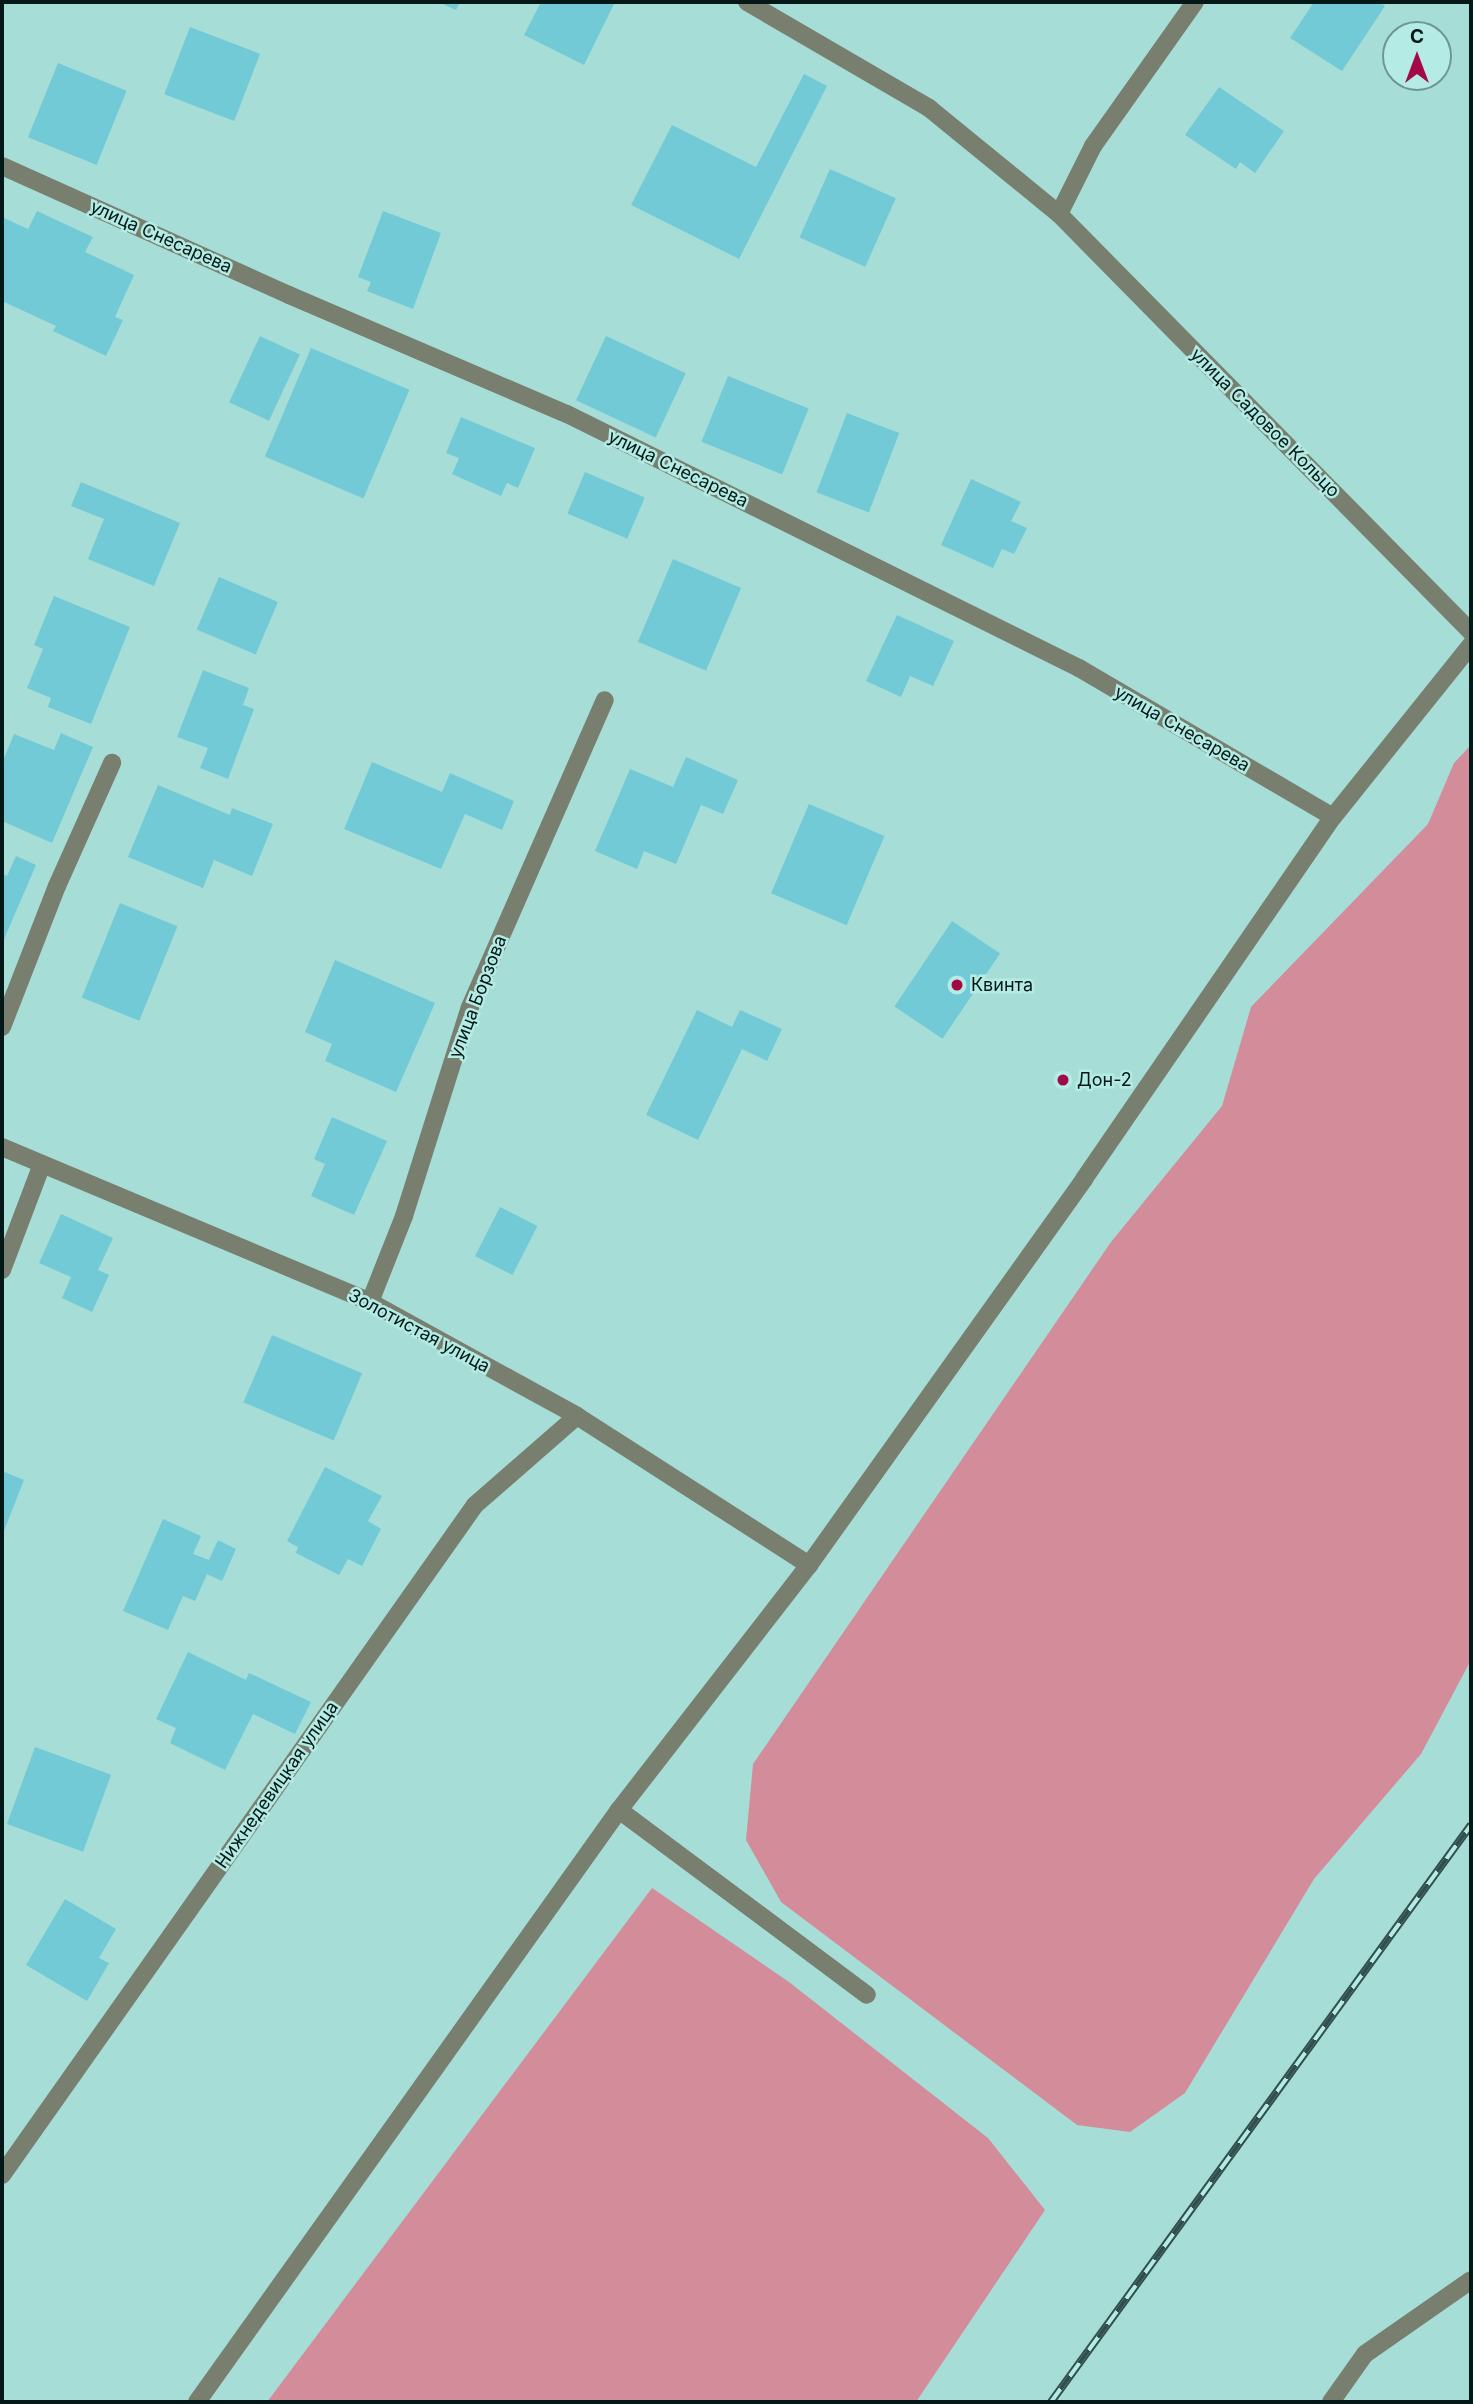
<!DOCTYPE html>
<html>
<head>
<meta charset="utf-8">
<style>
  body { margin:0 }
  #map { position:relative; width:1473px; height:2404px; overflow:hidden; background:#a7ddd7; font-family:Inter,sans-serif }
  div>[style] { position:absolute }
  .green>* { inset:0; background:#d38d9a }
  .building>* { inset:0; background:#72cad7; transform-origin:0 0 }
  .minor>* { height:18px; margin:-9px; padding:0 9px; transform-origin:9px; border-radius:9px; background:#787f6f }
  .rail>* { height:8px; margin-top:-4px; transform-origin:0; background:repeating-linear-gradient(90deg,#b4ebe4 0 16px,#314f4c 0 32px); box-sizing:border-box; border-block:2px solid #314f4c }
  .dots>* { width:19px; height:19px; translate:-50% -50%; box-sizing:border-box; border:4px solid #b4ebe4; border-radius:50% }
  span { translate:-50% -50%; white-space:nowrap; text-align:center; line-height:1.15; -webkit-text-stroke:5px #b4ebe4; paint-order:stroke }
  .street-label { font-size:18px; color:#041917 }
  .poi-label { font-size:18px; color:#041917 }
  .left { translate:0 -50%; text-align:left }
  .frame { position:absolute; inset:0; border:4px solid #041917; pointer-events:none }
  .north { position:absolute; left:1382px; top:21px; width:70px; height:70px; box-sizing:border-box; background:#b4ebe4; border:2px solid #6e9792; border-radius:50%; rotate:0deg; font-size:19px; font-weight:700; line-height:28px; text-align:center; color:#041917 }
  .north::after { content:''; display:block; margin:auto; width:24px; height:32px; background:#a30946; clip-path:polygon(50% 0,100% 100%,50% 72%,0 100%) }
</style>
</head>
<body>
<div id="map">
  <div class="green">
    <div style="clip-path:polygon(1471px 745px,1471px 1660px,1421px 1754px,1314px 1879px,1185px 2093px,1130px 2132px,1077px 2125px,781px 1902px,746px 1840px,753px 1764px,1111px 1242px,1222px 1106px,1251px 1007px,1428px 824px,1454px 763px)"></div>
    <div style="clip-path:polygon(652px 1888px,789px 1982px,988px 2138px,1045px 2210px,916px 2402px,267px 2402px)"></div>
  </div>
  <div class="building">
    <div style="clip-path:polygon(438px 2px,460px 2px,456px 10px)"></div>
    <div style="clip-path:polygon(541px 2px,615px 2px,584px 65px,524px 35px)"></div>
    <div style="clip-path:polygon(1314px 2px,1379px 2px,1385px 6px,1342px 71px,1290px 38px)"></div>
    <div style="left:190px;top:27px;width:75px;height:72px;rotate:21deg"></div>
    <div style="left:58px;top:63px;width:74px;height:80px;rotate:22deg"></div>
    <div style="clip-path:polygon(804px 74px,827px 86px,739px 259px,631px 205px,672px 125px,756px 167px)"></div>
    <div style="clip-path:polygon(1219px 87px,1284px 131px,1255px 173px,1240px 162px,1236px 169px,1185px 135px)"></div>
    <div style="left:830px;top:169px;width:72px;height:75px;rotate:24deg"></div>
    <div style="clip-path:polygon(37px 211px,93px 237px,85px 252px,134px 275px,115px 317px,123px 320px,106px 356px,53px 331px,56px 326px,2px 301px,2px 217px,28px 229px)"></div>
    <div style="clip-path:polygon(383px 211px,441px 233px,413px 309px,367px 291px,371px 282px,358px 277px)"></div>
    <div style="left:260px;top:336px;width:44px;height:73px;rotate:25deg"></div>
    <div style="left:606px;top:336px;width:88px;height:71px;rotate:25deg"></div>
    <div style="left:311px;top:348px;width:107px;height:118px;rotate:23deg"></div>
    <div style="left:728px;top:376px;width:87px;height:71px;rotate:22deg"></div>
    <div style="left:847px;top:413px;width:56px;height:85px;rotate:21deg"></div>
    <div style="clip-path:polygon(461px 417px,535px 448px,518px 488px,507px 483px,501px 496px,452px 474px,459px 458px,446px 453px)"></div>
    <div style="left:585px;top:472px;width:65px;height:45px;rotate:23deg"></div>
    <div style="clip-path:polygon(971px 479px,1021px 502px,1011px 521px,1027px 528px,1014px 554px,1002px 549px,993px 568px,941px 545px)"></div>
    <div style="clip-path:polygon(81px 482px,180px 523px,154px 586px,88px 559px,104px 519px,71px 506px)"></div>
    <div style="left:673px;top:559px;width:74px;height:90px;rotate:23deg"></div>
    <div style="left:219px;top:577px;width:64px;height:57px;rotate:23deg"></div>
    <div style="clip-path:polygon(54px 596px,130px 627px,91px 724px,48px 707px,51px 698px,27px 688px,43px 649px,34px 645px)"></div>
    <div style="clip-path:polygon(897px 615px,954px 641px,933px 686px,910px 676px,901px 697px,866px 681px)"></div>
    <div style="clip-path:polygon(203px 670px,249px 688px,243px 705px,254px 709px,228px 779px,200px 768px,208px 748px,177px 737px)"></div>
    <div style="clip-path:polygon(61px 733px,93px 747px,52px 843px,2px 821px,2px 763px,14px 734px,54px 750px)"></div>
    <div style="clip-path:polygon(686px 757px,738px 780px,723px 814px,701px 805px,676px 864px,644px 851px,637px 869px,595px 851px,630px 769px,673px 787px)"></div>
    <div style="clip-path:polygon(372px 762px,442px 792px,450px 773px,514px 801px,502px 830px,465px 814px,441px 869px,344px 829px)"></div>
    <div style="clip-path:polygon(158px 785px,230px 815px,232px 808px,273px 824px,252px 876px,214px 860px,203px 888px,128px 857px)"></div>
    <div style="left:809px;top:804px;width:82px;height:97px;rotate:23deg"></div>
    <div style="clip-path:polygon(16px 856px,36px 865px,2px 944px,2px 874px,7px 876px)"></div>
    <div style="left:120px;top:903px;width:62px;height:102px;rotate:22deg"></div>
    <div style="left:952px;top:921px;width:58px;height:103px;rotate:34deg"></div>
    <div style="clip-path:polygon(335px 960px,435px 1003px,396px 1092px,325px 1061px,332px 1044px,305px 1032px)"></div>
    <div style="clip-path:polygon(697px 1010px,732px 1027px,740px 1010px,782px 1029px,767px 1061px,742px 1049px,698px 1140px,646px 1115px)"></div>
    <div style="clip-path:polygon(332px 1117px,387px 1141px,354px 1215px,311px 1196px,325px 1164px,314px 1159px)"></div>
    <div style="left:500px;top:1207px;width:42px;height:55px;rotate:27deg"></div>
    <div style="clip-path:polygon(61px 1214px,113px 1238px,98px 1270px,109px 1275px,92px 1312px,62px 1298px,71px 1277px,39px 1263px)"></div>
    <div style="left:272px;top:1335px;width:98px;height:73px;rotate:23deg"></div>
    <div style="clip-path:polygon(325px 1467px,382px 1496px,368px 1521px,381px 1529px,362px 1566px,348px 1559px,339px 1575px,296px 1553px,298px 1547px,287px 1541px)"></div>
    <div style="clip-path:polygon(2px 1471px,24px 1480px,2px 1536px)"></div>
    <div style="clip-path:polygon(163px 1519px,201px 1536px,193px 1554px,209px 1560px,218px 1540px,236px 1549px,222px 1581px,207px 1574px,195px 1601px,183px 1596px,168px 1630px,123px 1611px)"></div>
    <div style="clip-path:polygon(188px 1652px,246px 1680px,249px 1673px,311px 1702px,295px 1734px,253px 1714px,225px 1770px,170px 1743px,176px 1728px,156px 1719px)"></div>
    <div style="left:35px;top:1747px;width:81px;height:82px;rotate:20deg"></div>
    <div style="clip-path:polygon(65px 1899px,116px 1929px,99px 1958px,109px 1963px,87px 2001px,26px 1965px)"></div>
  </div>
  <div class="minor">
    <div style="left:747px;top:2px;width:211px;rotate:30.2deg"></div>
    <div style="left:929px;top:108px;width:168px;rotate:39.2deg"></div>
    <div style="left:1059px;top:214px;width:587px;rotate:45.41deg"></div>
    <div style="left:2px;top:166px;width:315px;rotate:24.2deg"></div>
    <div style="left:289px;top:295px;width:302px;rotate:23.2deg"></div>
    <div style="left:567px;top:414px;width:572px;rotate:26.39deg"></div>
    <div style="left:1079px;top:668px;width:294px;rotate:30.4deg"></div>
    <div style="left:1059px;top:214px;width:76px;rotate:-63.4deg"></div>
    <div style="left:1093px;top:146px;width:176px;rotate:-54.7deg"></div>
    <div style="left:2px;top:1027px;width:151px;rotate:-68.7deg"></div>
    <div style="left:57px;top:886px;width:135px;rotate:-65.9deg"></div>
    <div style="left:2px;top:1147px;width:399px;rotate:22.8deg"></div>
    <div style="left:370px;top:1302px;width:236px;rotate:28.8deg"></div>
    <div style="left:577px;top:1416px;width:276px;rotate:32.7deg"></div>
    <div style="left:2px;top:1270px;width:113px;rotate:-69.3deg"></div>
    <div style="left:370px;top:1302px;width:92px;rotate:-68.4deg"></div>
    <div style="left:404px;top:1216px;width:219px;rotate:-72.5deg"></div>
    <div style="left:470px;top:1007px;width:335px;rotate:-66.3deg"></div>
    <div style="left:619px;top:1810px;width:309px;rotate:36.7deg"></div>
    <div style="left:2px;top:2175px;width:820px;rotate:-54.78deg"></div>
    <div style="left:475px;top:1505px;width:135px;rotate:-41.1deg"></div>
    <div style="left:197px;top:2402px;width:727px;rotate:-54.52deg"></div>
    <div style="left:619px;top:1810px;width:310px;rotate:-52.2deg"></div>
    <div style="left:809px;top:1565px;width:474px;rotate:-54.5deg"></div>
    <div style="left:1084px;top:1179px;width:439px;rotate:-55.5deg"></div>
    <div style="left:1333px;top:817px;width:221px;rotate:-51.3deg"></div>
    <div style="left:1331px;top:2402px;width:59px;rotate:-54.7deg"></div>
    <div style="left:1365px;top:2354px;width:129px;rotate:-34.9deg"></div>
  </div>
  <div class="rail">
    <div style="left:1051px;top:2402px;width:714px;rotate:-53.95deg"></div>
  </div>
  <div class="dots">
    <div style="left:957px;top:985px;background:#a30946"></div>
    <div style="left:1063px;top:1080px;background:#a30946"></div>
  </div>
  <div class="street-label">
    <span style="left:161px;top:237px;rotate:24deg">улица Снесарева</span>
    <span style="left:1265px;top:423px;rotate:45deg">улица Садовое Кольцо</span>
    <span style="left:678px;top:469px;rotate:26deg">улица Снесарева</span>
    <span style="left:1182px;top:729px;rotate:30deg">улица Снесарева</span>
    <span style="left:478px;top:997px;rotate:-69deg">улица Борзова</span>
    <span style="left:419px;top:1331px;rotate:28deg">Золотистая улица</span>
    <span style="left:277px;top:1785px;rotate:-55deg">Нижнедевицкая улица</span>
  </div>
  <div class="poi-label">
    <span class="left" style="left:971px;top:985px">Квинта</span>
    <span class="left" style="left:1077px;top:1080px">Дон-2</span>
  </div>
  <div class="frame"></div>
  <div class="north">С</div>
</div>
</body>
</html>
